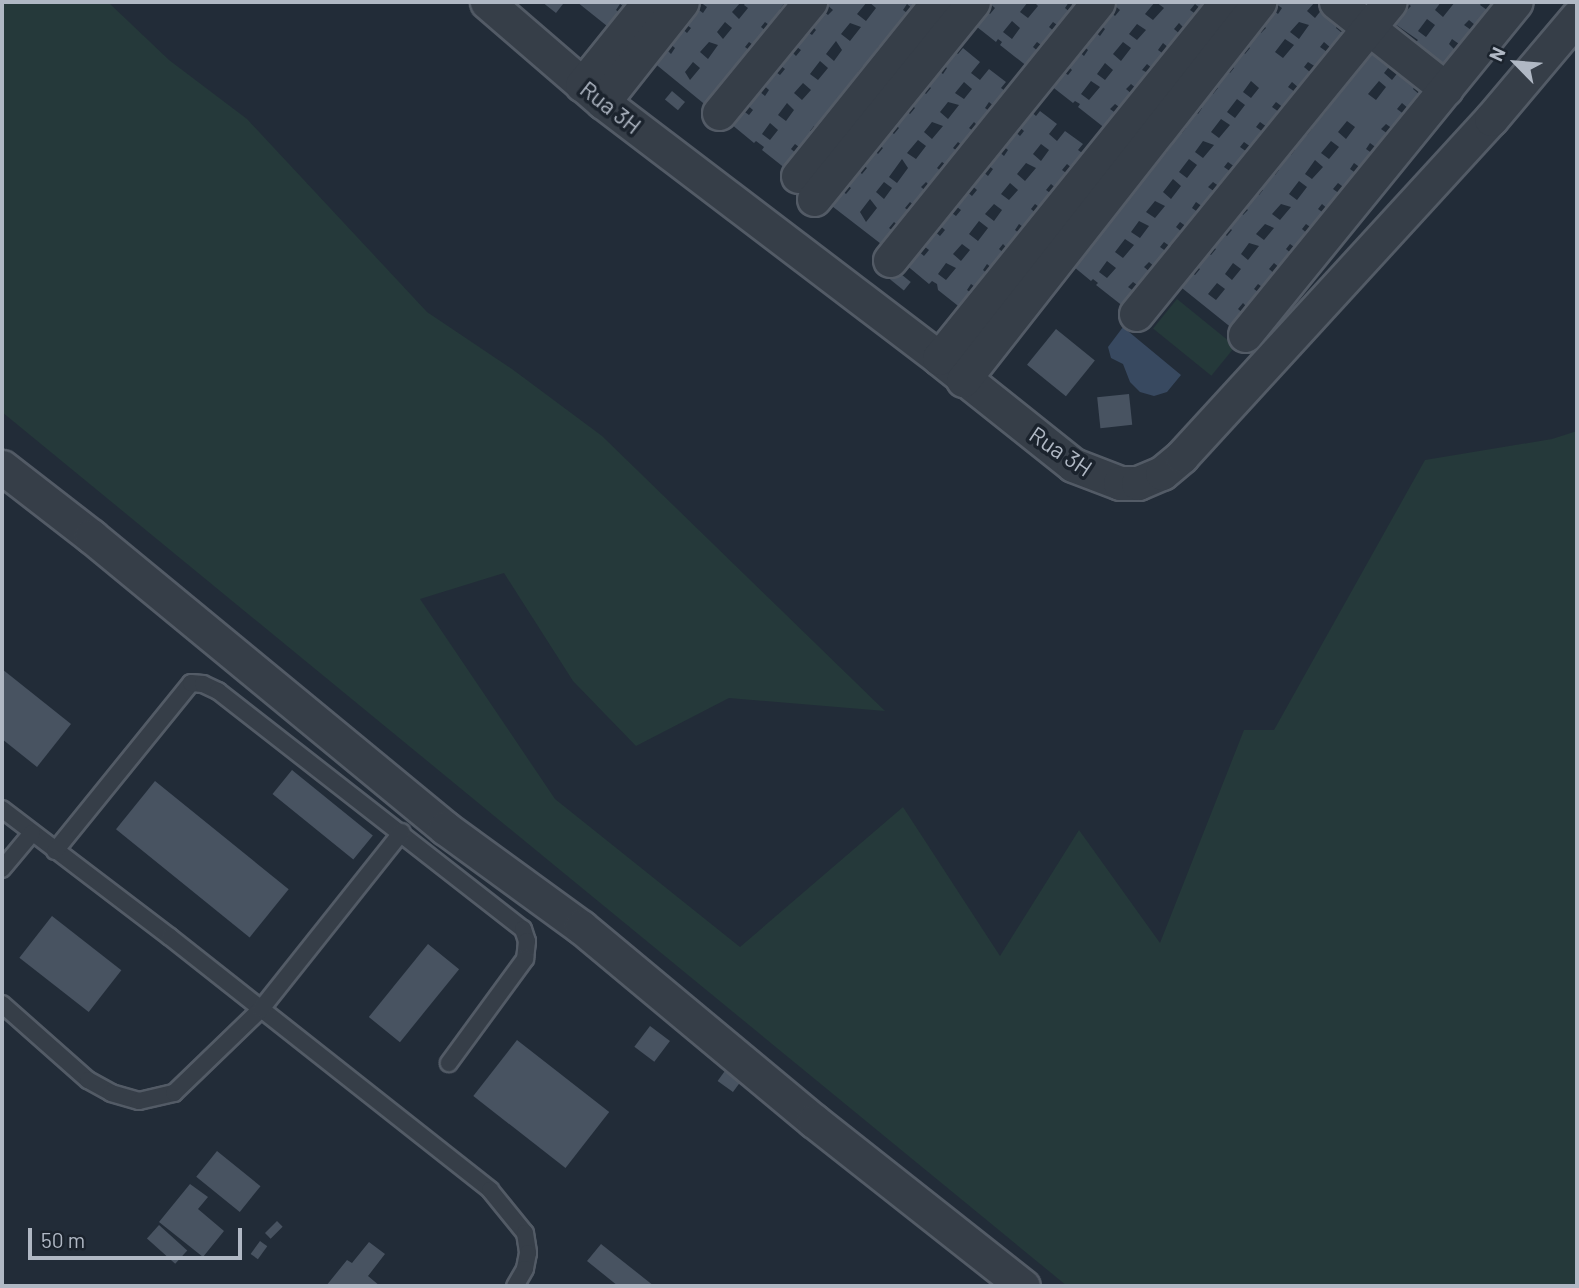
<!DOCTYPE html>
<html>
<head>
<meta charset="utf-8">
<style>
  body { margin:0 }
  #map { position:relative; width:1579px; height:1288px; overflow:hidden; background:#222c38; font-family:Barlow,sans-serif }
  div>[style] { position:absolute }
  .green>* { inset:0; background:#25393a; transform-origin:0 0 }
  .water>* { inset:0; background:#384960 }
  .building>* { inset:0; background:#485361; transform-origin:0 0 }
  .roads { filter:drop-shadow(2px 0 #535b66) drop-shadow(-2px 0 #535b66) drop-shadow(0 2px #535b66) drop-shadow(0 -2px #535b66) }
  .service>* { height:16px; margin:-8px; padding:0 8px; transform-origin:8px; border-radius:8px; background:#363e48 }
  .minor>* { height:33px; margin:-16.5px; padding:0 16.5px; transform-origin:16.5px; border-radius:16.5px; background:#363e48 }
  span { translate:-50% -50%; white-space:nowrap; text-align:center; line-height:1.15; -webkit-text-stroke:7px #1b232d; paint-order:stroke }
  .street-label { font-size:23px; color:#b0b8c4 }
  .frame { position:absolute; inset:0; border:4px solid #b0b8c4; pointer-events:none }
  .north { position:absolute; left:1481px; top:28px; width:70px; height:70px; -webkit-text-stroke:5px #1b232d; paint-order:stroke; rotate:295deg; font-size:19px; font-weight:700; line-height:28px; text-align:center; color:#b0b8c4 }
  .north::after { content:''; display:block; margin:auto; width:24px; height:32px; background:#b0b8c4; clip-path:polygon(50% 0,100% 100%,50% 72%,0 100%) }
  .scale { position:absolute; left:28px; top:1228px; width:214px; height:32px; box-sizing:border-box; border:4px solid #b0b8c4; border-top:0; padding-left:9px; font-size:21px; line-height:24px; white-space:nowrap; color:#b0b8c4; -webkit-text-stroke:5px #1b232d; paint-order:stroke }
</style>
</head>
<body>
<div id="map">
  <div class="green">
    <div style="clip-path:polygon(2px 2px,108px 2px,169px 60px,247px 119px,427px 312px,512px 369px,602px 436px,885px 711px,729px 698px,636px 746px,573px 681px,504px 573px,420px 599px,555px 799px,740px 947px,903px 807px,1000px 956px,1079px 830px,1160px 943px,1244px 730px,1274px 730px,1425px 460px,1552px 439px,1577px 431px,1577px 1286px,1067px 1286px,2px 412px)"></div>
    <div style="left:1177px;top:299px;width:75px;height:38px;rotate:39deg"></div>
  </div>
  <div class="water">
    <div style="clip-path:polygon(1123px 327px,1181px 375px,1167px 392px,1154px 396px,1140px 392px,1130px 382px,1123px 364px,1111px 358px,1108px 347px)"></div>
  </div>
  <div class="building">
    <div style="clip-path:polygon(542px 2px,560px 2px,563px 4px,556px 13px)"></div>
    <div style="clip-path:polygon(577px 2px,633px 2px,627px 9px,620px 4px,616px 10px,622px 15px,612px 30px)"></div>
    <div style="clip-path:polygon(evenodd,700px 2px,741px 2px,732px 12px,739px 19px,748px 8px,744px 5px,746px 2px,793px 2px,789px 8px,784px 4px,780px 9px,784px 12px,773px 28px,765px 22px,761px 27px,768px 33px,756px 47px,749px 42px,745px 47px,752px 52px,740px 67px,737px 64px,732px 70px,736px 73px,724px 87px,720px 84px,716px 89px,720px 92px,708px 107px,653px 62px,665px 48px,671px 54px,675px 48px,668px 42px,680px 27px,687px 33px,691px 28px,684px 23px,696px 8px,703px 13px,707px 7px,700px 2px,725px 22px,732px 28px,723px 39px,717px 32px,725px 22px,700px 2px,709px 42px,718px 45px,708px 59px,700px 52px,709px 42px,700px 2px,693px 62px,700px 68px,690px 80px,685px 72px,693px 62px)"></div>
    <div style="clip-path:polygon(evenodd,828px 2px,867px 2px,857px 14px,866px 21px,876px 8px,869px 2px,920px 2px,914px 10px,907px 4px,903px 10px,910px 15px,898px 29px,895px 27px,891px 32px,893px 35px,883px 49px,879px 46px,874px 53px,878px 55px,866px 70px,863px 66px,858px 72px,861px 75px,850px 90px,847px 87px,842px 93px,846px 95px,834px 110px,831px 107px,827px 113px,830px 115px,818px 129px,814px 126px,810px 131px,814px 134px,803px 150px,795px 144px,791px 149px,798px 155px,786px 169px,762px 150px,764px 147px,756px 141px,754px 143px,731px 124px,742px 110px,749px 115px,753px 110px,746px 104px,758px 90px,765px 96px,769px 90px,762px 84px,773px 70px,780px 75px,785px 69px,778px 64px,790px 50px,796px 56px,801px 50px,794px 45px,805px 30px,812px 35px,816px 30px,810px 24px,822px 10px,828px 15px,833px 10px,826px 4px,828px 2px,850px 23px,861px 27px,850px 41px,841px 34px,850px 23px,828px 2px,836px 41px,842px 50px,834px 61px,826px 54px,836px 41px,828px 2px,820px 61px,828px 68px,818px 80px,810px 74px,820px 61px,828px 2px,803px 83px,811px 90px,802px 100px,794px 93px,803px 83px,828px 2px,787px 103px,794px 110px,786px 121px,778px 115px,787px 103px,828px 2px,770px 123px,778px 130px,770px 140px,762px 134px,770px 123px)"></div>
    <div style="clip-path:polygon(evenodd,988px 2px,1028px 2px,1020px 12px,1028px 18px,1038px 6px,1034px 2px,1081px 2px,1076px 8px,1069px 2px,1065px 8px,1071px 13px,1060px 27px,1053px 22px,1049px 27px,1056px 33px,1044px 47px,1037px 42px,1033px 47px,1040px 53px,1028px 67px,1000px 45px,1002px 42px,998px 39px,996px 42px,972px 23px,984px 8px,990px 14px,995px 8px,988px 2px,1012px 21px,1020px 28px,1012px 39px,1003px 32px,1012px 21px)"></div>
    <div style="clip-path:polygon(evenodd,1116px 2px,1155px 2px,1145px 14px,1153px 20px,1164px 8px,1156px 2px,1208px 2px,1201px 9px,1195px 4px,1190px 10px,1197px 15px,1185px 29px,1179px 23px,1174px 29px,1181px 35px,1170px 49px,1163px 43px,1158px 50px,1165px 55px,1154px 70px,1147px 64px,1142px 70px,1150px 74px,1137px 89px,1131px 84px,1126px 89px,1133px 95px,1122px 109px,1115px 104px,1110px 109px,1117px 114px,1106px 129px,1078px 107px,1080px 104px,1075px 101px,1073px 103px,1050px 85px,1061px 70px,1068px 75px,1072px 70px,1066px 64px,1077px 50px,1084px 56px,1088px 50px,1081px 44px,1093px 30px,1100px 36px,1105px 29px,1099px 24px,1109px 10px,1115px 16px,1120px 10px,1114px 5px,1116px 2px,1137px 24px,1146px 30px,1137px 40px,1129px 34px,1137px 24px,1116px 2px,1123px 42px,1131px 48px,1121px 61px,1113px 54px,1123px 42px,1116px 2px,1105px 63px,1113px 70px,1105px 80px,1097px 74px,1105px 63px,1116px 2px,1091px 81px,1100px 87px,1089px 100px,1081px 94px,1091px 81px)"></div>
    <div style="clip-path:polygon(evenodd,1273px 2px,1315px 2px,1307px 11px,1315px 18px,1323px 8px,1340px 22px,1336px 28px,1342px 33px,1331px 48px,1324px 42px,1320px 47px,1327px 52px,1316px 67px,1308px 62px,1304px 67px,1311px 73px,1299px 88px,1292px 82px,1288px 87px,1295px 92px,1284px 108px,1276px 102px,1272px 107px,1279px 112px,1267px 127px,1260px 122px,1256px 127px,1263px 132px,1251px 147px,1244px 142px,1240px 147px,1247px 152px,1235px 167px,1228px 162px,1224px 167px,1231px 172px,1220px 187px,1213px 182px,1208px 187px,1215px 192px,1203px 207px,1196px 202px,1192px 208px,1199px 213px,1187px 227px,1180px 222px,1176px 227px,1183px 233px,1171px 247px,1164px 242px,1160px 247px,1167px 252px,1156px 268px,1149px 262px,1144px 267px,1151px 273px,1140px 287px,1133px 282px,1128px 287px,1135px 292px,1124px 307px,1096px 285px,1098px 283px,1093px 279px,1091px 281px,1068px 262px,1079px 248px,1086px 253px,1090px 247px,1083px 242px,1095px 228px,1102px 233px,1106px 227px,1100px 222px,1111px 208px,1118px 213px,1122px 207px,1116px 202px,1127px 188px,1134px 193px,1138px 188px,1131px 182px,1143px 168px,1149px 174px,1154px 168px,1147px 162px,1159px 148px,1166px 153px,1170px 147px,1164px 142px,1175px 128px,1182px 133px,1186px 128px,1179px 123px,1191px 108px,1198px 114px,1202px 108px,1195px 103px,1207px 88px,1213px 94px,1218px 88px,1211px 82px,1223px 68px,1230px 73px,1234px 68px,1227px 62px,1239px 48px,1245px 54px,1250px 48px,1243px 42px,1255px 28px,1261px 33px,1266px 28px,1260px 22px,1271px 8px,1278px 14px,1282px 8px,1273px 2px,1299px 22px,1309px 25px,1299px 39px,1290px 32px,1299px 22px,1273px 2px,1285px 39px,1294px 45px,1283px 58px,1275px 52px,1285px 39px,1273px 2px,1251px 81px,1259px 88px,1251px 98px,1243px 92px,1251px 81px,1273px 2px,1237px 99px,1245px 105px,1235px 118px,1227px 112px,1237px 99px,1273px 2px,1221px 119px,1230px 125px,1219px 138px,1211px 132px,1221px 119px,1273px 2px,1203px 141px,1214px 145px,1203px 158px,1195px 152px,1203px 141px,1273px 2px,1189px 159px,1197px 165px,1187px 178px,1179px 172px,1189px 159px,1273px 2px,1173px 179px,1181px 186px,1171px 199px,1163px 192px,1173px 179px,1273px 2px,1155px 201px,1165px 206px,1155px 218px,1146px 212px,1155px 201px,1273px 2px,1139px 221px,1149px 226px,1140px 238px,1131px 232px,1139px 221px,1273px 2px,1125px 239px,1134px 245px,1123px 258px,1115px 252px,1125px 239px,1273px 2px,1107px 261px,1116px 268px,1107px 278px,1099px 272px,1107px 261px)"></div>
    <div style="clip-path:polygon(evenodd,1405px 2px,1441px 2px,1435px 10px,1443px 17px,1455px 2px,1482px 2px,1480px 5px,1487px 10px,1475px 25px,1469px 20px,1464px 25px,1471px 30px,1459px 44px,1452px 39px,1449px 44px,1455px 50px,1444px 65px,1416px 42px,1418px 40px,1388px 19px,1399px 6px,1406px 11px,1411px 6px,1405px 2px,1427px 19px,1435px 25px,1426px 37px,1418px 31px,1427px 19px)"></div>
    <div style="clip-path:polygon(evenodd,963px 48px,980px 62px,971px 73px,980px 80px,989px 69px,1006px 82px,1001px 88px,1008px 93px,996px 108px,989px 102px,985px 108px,992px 113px,980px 128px,974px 122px,969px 128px,976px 133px,964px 147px,958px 142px,953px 148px,960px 153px,949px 167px,942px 162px,937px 168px,943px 173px,932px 188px,926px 182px,921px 187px,928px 193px,917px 208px,910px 202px,905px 208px,912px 213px,900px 227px,894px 222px,889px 228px,896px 233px,885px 247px,828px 203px,840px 189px,846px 194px,851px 188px,844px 183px,856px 169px,862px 174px,867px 168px,860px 163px,872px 148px,878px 154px,883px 148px,876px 143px,887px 129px,894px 134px,899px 128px,892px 122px,904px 109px,910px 114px,915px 108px,908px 102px,920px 89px,926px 94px,931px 88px,924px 82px,936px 69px,943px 74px,947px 68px,940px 63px,952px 49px,958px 54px,963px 48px,964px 82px,972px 89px,964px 99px,955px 93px,964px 82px,963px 48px,948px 102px,959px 105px,948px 119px,940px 112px,948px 102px,963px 48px,932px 122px,943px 126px,932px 139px,924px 132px,932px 122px,963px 48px,918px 140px,926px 146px,916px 159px,907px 153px,918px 140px,963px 48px,902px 159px,908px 168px,897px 183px,889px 177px,902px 159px,963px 48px,884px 182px,892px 188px,884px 199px,876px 192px,884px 182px,963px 48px,870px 199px,877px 208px,866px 222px,860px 212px,870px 199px)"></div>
    <div style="clip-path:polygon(evenodd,1364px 50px,1371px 55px,1375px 50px,1392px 63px,1384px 73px,1392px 80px,1400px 70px,1417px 83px,1413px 89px,1420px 95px,1409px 109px,1402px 103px,1397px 109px,1405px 115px,1393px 129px,1386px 124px,1381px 129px,1388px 134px,1378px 149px,1370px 143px,1366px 149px,1373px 154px,1362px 169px,1354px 163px,1350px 169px,1357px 174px,1346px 189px,1338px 183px,1333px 189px,1340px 194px,1329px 210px,1322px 204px,1318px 209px,1325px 214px,1313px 229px,1306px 224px,1302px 229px,1309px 235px,1297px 249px,1290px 244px,1286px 249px,1293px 255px,1281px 269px,1274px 263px,1269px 269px,1276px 275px,1265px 289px,1258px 284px,1254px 289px,1261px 294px,1249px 309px,1243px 303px,1238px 309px,1244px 314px,1233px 329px,1177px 284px,1188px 270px,1195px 275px,1200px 269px,1193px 264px,1204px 250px,1211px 255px,1216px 249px,1209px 244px,1220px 230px,1227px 236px,1232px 230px,1225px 224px,1237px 209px,1243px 215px,1248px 210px,1241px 204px,1253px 190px,1259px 195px,1263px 190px,1257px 185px,1269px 170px,1275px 175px,1279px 170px,1273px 164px,1284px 150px,1291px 155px,1295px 150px,1289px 144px,1300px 130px,1307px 135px,1312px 129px,1305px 123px,1317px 110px,1323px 115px,1328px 109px,1321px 104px,1333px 90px,1339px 95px,1343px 90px,1336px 85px,1348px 70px,1355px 75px,1359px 70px,1352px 65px,1364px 50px,1379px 81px,1386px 87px,1376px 100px,1368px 94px,1379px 81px,1364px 50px,1347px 121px,1355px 127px,1346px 139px,1338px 132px,1347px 121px,1364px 50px,1331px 141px,1339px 147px,1329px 159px,1321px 153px,1331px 141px,1364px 50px,1315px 160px,1323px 167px,1312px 179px,1305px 174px,1315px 160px,1364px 50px,1299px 181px,1307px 187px,1297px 200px,1289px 194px,1299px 181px,1364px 50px,1281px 204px,1291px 207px,1280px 220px,1272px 214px,1281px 204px,1364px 50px,1265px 224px,1274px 228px,1264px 240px,1256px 234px,1265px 224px,1364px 50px,1249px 243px,1259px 246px,1248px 260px,1241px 254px,1249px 243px,1364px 50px,1233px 263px,1241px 269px,1232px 280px,1225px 274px,1233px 263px,1364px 50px,1217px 283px,1225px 289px,1216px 300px,1208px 294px,1217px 283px)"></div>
    <div style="left:672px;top:91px;width:17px;height:11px;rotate:40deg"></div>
    <div style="clip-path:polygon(evenodd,1029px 110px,1036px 116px,1040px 111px,1057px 124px,1049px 134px,1057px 141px,1065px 131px,1083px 144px,1078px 150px,1085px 155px,1073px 169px,1067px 164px,1062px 170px,1069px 175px,1058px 190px,1051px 184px,1046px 190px,1053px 195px,1042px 209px,1035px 204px,1031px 209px,1038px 215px,1026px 229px,1019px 224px,1015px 230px,1022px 235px,1009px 250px,1003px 244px,999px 249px,1006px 255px,994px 270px,987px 264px,983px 270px,989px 275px,978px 289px,971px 284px,967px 290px,974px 295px,962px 309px,938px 290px,937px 284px,932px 281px,929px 284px,905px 264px,917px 250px,924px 256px,929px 250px,921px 244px,933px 230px,940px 236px,945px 230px,938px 224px,949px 211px,956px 216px,961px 210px,953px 204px,965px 190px,972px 196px,977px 190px,970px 184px,981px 170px,988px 176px,993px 169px,986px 164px,997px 150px,1004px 156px,1008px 150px,1002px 145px,1013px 130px,1020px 136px,1024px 131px,1017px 125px,1029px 110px,1041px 144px,1049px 150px,1041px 161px,1033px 154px,1041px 144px,1029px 110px,1026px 163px,1036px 168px,1025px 181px,1017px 174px,1026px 163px,1029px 110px,1010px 183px,1018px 190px,1009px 200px,1001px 194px,1010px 183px,1029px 110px,994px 204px,1002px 210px,994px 221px,985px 214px,994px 204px,1029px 110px,979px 221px,988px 228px,978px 241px,969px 234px,979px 221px,1029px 110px,962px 244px,970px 250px,961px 261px,953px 254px,962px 244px,1029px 110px,946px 263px,956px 268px,946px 280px,938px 274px,946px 263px)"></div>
    <div style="left:896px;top:270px;width:19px;height:11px;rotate:39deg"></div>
    <div style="left:1056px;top:329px;width:50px;height:46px;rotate:39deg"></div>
    <div style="left:1129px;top:394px;width:31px;height:32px;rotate:84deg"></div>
    <div style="clip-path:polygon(2px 669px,71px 724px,37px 767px,2px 739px)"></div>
    <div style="left:292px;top:770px;width:104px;height:31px;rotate:39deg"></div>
    <div style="left:155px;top:781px;width:172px;height:62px;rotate:39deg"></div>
    <div style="left:52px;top:916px;width:88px;height:53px;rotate:38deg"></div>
    <div style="left:428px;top:944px;width:40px;height:94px;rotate:39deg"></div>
    <div style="left:650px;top:1026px;width:25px;height:26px;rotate:37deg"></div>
    <div style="left:517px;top:1040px;width:117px;height:71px;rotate:38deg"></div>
    <div style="left:727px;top:1068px;width:19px;height:16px;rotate:36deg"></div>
    <div style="left:217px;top:1151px;width:56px;height:33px;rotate:39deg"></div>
    <div style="clip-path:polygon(190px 1184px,208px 1197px,198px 1209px,224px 1231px,203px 1257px,159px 1222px)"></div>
    <div style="left:277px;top:1221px;width:8px;height:17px;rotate:45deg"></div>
    <div style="left:159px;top:1225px;width:38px;height:18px;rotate:42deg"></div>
    <div style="left:260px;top:1241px;width:9px;height:16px;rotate:36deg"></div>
    <div style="clip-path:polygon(369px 1242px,385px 1254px,368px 1276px,380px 1286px,326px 1286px,347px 1260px,352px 1263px)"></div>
    <div style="clip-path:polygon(601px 1244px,654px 1286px,618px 1286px,587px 1261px)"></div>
  </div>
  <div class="roads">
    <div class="service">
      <div style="left:2px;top:809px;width:211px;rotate:37.3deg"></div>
      <div style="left:170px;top:937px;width:408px;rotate:38.3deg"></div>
      <div style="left:490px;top:1190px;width:55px;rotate:50.9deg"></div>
      <div style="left:525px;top:1233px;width:20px;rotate:81deg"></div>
      <div style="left:528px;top:1253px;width:16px;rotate:101deg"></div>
      <div style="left:525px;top:1269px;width:20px;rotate:120deg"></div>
      <div style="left:55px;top:851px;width:216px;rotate:-51deg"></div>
      <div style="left:191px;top:683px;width:12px;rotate:5deg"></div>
      <div style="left:203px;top:684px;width:17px;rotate:25deg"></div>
      <div style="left:218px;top:691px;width:387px;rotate:38deg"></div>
      <div style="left:523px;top:929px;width:13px;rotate:72deg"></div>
      <div style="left:527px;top:941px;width:18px;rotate:96deg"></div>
      <div style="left:525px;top:959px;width:129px;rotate:126.2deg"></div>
      <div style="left:2px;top:869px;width:47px;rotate:-50.2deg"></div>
      <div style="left:2px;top:1004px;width:115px;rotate:41.5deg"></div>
      <div style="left:88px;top:1080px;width:26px;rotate:29deg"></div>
      <div style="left:111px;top:1093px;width:29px;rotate:16deg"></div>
      <div style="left:139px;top:1101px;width:36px;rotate:-13deg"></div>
      <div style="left:174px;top:1093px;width:121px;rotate:-44deg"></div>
      <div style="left:261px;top:1009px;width:226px;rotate:-51.5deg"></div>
    </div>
    <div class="minor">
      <div style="left:487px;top:2px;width:153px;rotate:40.8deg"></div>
      <div style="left:603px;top:102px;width:422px;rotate:37.3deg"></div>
      <div style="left:939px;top:358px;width:171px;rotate:38.6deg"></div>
      <div style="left:1073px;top:465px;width:50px;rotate:21deg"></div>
      <div style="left:1120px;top:483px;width:18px"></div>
      <div style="left:1138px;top:483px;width:26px;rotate:-23deg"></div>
      <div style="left:1162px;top:473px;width:26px;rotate:-40deg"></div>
      <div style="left:1182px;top:456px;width:457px;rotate:-47.5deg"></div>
      <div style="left:1491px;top:119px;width:133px;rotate:-49.9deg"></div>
      <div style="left:1336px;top:2px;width:140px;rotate:38.3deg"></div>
      <div style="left:582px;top:85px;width:107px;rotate:-51.1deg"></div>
      <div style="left:603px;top:102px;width:127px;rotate:-51.7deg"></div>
      <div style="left:719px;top:113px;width:144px;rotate:-50.7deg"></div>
      <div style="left:798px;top:176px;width:223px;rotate:-51.2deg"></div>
      <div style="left:814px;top:199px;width:253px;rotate:-51.1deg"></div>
      <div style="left:890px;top:260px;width:331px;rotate:-51.1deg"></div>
      <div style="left:1136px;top:314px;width:402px;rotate:-50.9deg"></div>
      <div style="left:1245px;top:335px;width:429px;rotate:-50.9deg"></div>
      <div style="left:939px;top:358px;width:457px;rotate:-51.1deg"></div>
      <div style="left:963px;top:380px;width:480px;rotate:-51.9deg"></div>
      <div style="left:2px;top:467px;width:113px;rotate:37.8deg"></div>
      <div style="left:91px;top:536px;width:459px;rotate:39.5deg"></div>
      <div style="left:445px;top:828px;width:168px;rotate:36.1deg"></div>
      <div style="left:581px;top:927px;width:303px;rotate:39.8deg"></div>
      <div style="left:814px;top:1121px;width:266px;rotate:38.3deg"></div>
    </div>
  </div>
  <div class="street-label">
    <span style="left:611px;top:107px;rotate:38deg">Rua 3H</span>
    <span style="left:1061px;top:451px;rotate:34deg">Rua 3H</span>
  </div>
  <div class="frame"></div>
  <div class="north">N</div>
  <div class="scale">50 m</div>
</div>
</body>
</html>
